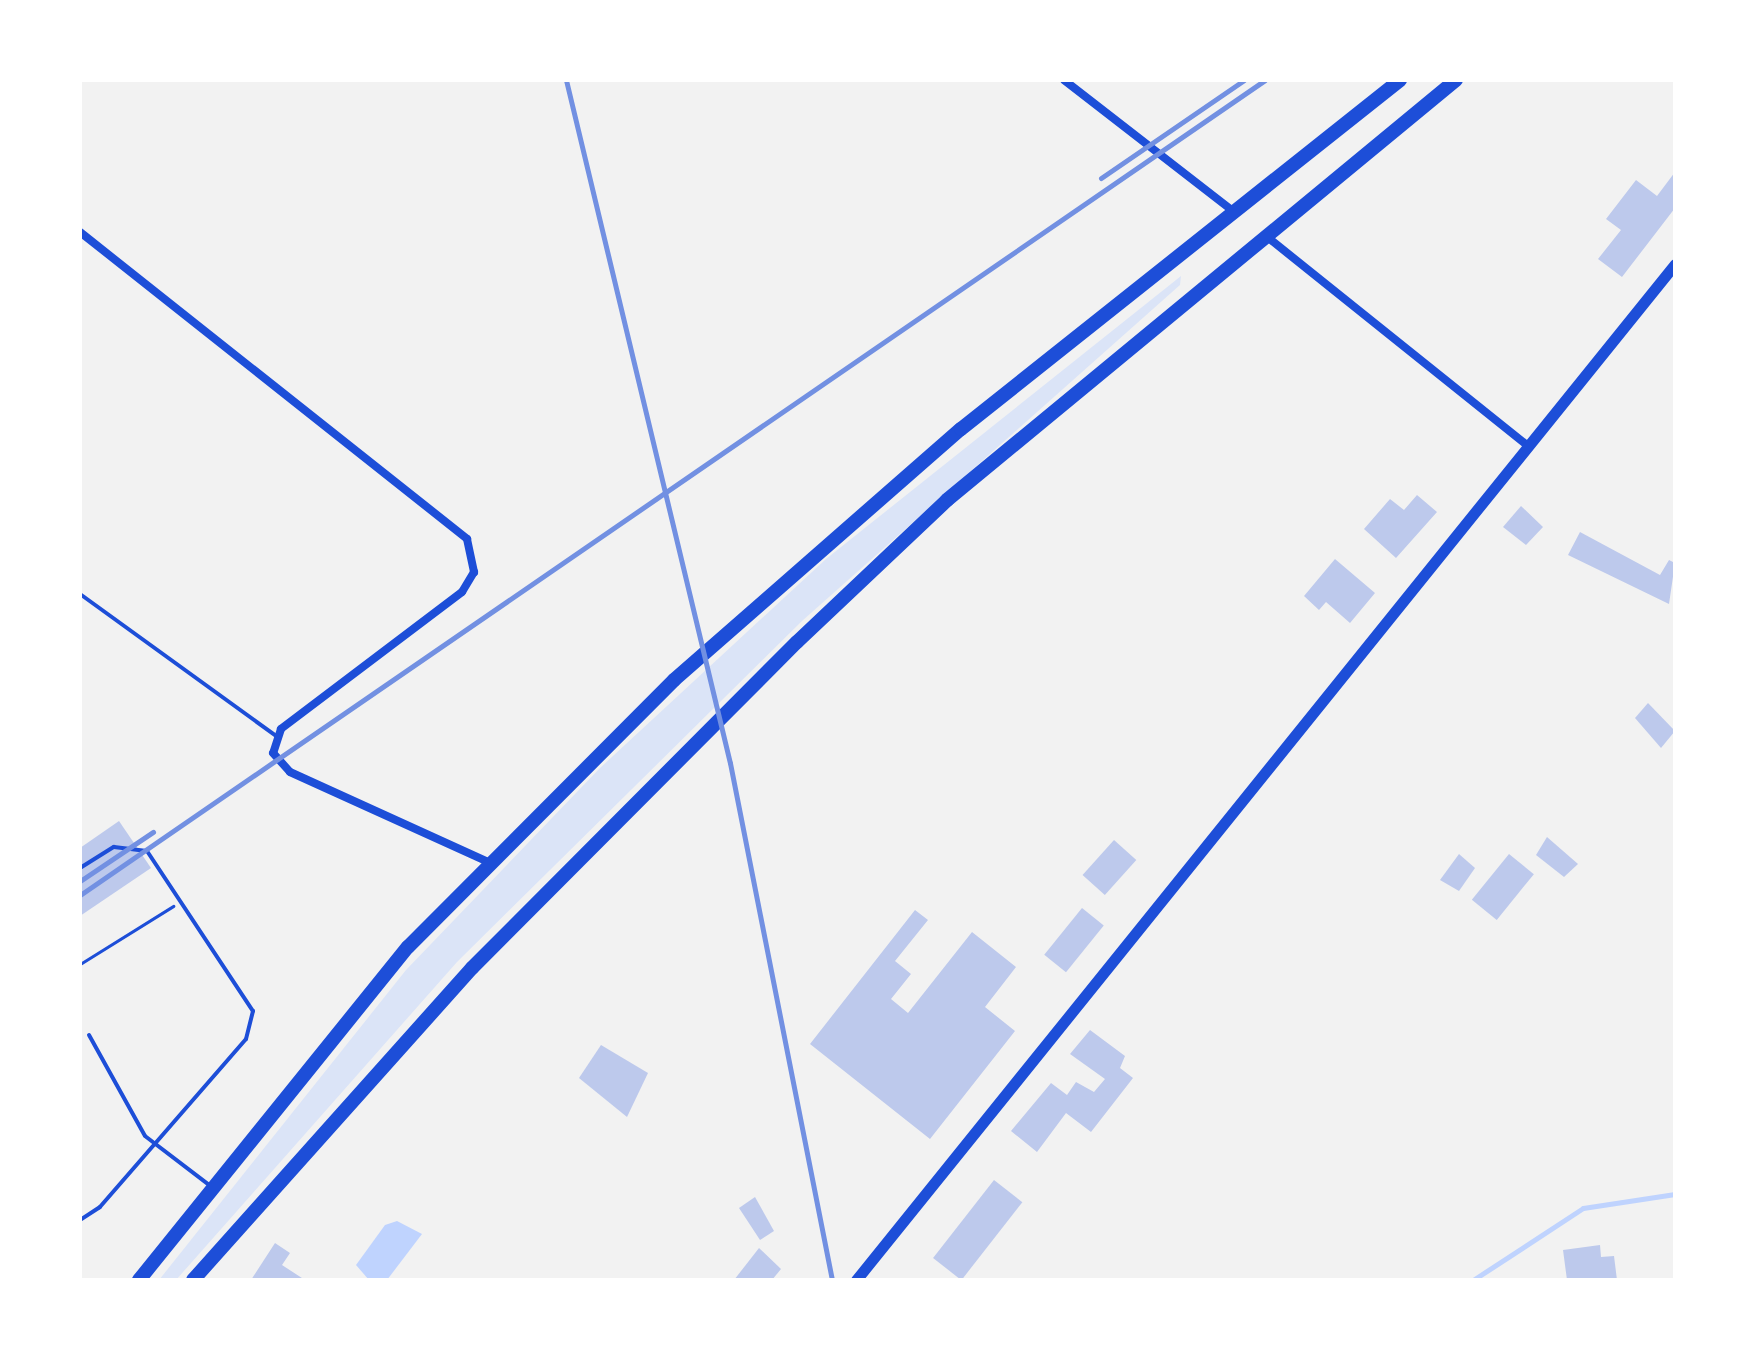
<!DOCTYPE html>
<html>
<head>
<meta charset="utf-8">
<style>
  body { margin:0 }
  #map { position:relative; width:1755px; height:1360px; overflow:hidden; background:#f2f2f2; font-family:Quicksand,sans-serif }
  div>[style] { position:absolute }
  .green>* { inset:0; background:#dbe4f7 }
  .water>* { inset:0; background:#bfd3fe }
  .stream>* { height:5px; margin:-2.5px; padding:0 2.5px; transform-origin:2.5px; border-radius:2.5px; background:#bfd3fe }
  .building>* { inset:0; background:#bdc9ec; transform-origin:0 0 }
  .path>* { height:3px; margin:-1.5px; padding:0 1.5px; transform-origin:1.5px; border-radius:1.5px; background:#1d4ed8 }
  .service>* { height:4px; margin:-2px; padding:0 2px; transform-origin:2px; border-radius:2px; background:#1d4ed8 }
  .minor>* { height:8px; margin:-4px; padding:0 4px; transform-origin:4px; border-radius:4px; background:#1d4ed8 }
  .tertiary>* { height:11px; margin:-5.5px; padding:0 5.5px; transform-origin:5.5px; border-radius:5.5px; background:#1d4ed8 }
  .trunk>* { height:14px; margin:-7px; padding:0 7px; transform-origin:7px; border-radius:7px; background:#1d4ed8 }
  .rail>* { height:5px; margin:-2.5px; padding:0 2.5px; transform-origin:2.5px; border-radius:2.5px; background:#7290e2 }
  span { translate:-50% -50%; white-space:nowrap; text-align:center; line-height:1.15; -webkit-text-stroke:7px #fff; paint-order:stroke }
  .frame { position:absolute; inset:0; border:82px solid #fff; pointer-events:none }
</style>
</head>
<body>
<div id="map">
  <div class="green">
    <div style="clip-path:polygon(1181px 276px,1180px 285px,802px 621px,457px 962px,176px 1280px,159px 1280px,406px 970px,600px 768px,826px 559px)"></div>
  </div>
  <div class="water">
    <div style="clip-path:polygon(397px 1221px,422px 1234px,387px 1280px,369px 1280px,356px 1265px,385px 1225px)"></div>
  </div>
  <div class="stream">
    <div style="left:1473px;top:1280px;width:131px;rotate:-33.2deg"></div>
    <div style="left:1583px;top:1208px;width:93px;rotate:-8.7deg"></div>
  </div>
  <div class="building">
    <div style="clip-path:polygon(1675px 172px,1675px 208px,1622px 277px,1598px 259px,1621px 230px,1606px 219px,1636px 180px,1657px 196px)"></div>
    <div style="clip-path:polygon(1417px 495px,1437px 512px,1396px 558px,1364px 529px,1390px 499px,1404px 510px)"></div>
    <div style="clip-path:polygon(1521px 506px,1543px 527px,1526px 545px,1503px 527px)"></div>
    <div style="clip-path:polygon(1580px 532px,1660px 575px,1669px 560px,1675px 563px,1669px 604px,1568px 555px)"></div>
    <div style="clip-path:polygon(1335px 559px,1375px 593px,1350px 623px,1326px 602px,1319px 610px,1304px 596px)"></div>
    <div style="clip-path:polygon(1648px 703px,1675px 731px,1661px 748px,1635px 718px)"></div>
    <div style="clip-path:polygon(119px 821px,151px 868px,80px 916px,80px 848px)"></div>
    <div style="clip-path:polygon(1547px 837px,1578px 864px,1564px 877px,1536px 855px)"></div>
    <div style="left:1114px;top:840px;width:30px;height:47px;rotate:42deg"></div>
    <div style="clip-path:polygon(1459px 854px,1475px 868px,1459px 891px,1440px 880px)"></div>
    <div style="left:1509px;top:854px;width:32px;height:59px;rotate:39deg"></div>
    <div style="left:1082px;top:908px;width:28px;height:60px;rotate:39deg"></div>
    <div style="clip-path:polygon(915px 910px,928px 920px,895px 961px,911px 974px,891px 999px,908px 1013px,972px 932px,1016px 967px,985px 1007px,1015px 1031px,930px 1139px,810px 1044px)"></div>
    <div style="clip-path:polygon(1090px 1030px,1125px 1056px,1120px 1068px,1133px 1078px,1091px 1132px,1066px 1113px,1037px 1152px,1011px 1131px,1051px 1083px,1067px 1095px,1076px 1082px,1094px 1092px,1105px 1079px,1070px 1054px)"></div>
    <div style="clip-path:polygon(601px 1045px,648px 1073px,627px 1117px,579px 1078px)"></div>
    <div style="left:994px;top:1180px;width:36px;height:99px;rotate:38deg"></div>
    <div style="clip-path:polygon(755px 1197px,774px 1231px,760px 1240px,739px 1208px)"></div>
    <div style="clip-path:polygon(275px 1243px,290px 1253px,282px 1265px,305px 1280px,251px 1280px)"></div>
    <div style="clip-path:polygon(1600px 1245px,1601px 1257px,1614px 1256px,1617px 1280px,1567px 1280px,1563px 1250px)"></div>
    <div style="clip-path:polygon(759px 1248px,781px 1269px,772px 1280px,734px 1280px)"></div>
  </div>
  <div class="path">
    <div style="left:80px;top:964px;width:110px;rotate:-31.9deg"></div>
  </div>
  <div class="service">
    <div style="left:80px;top:594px;width:242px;rotate:35.9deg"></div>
    <div style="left:80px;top:868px;width:40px;rotate:-32deg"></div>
    <div style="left:114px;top:847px;width:33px;rotate:7deg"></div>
    <div style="left:147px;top:851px;width:192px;rotate:56.5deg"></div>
    <div style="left:253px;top:1011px;width:29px;rotate:104deg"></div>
    <div style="left:246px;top:1039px;width:223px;rotate:131deg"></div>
    <div style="left:100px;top:1207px;width:24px;rotate:147deg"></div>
    <div style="left:89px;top:1035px;width:115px;rotate:61deg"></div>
    <div style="left:145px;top:1136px;width:81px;rotate:37.4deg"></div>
  </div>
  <div class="minor">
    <div style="left:1064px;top:80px;width:214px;rotate:37.8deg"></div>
    <div style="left:80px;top:232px;width:494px;rotate:38.4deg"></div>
    <div style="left:467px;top:539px;width:34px;rotate:78deg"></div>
    <div style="left:474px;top:572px;width:23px;rotate:121deg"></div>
    <div style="left:462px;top:592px;width:227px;rotate:142.9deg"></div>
    <div style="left:281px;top:729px;width:25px;rotate:108deg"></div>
    <div style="left:273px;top:753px;width:25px;rotate:48deg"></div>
    <div style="left:290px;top:772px;width:215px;rotate:24.4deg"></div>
    <div style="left:1266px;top:236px;width:334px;rotate:38.7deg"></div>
  </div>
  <div class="tertiary">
    <div style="left:856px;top:1280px;width:1305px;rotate:-51.13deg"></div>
  </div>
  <div class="trunk">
    <div style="left:139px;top:1280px;width:428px;rotate:-51.1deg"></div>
    <div style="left:408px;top:947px;width:377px;rotate:-45.1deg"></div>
    <div style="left:674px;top:680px;width:381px;rotate:-41.2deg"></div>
    <div style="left:961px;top:429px;width:561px;rotate:-38.48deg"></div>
    <div style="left:193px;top:1280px;width:419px;rotate:-48.2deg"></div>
    <div style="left:472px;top:968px;width:460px;rotate:-45.1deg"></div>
    <div style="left:797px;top:642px;width:207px;rotate:-43.4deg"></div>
    <div style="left:947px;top:500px;width:660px;rotate:-39.53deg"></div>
  </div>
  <div class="rail">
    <div style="left:566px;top:80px;width:702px;rotate:76.5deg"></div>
    <div style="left:730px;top:763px;width:527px;rotate:78.84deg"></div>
    <div style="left:1101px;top:178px;width:173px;rotate:-34.4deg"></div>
    <div style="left:80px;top:881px;width:88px;rotate:-33.9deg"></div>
    <div style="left:80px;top:895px;width:1438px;rotate:-34.52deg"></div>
  </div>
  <div class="frame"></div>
</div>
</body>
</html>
